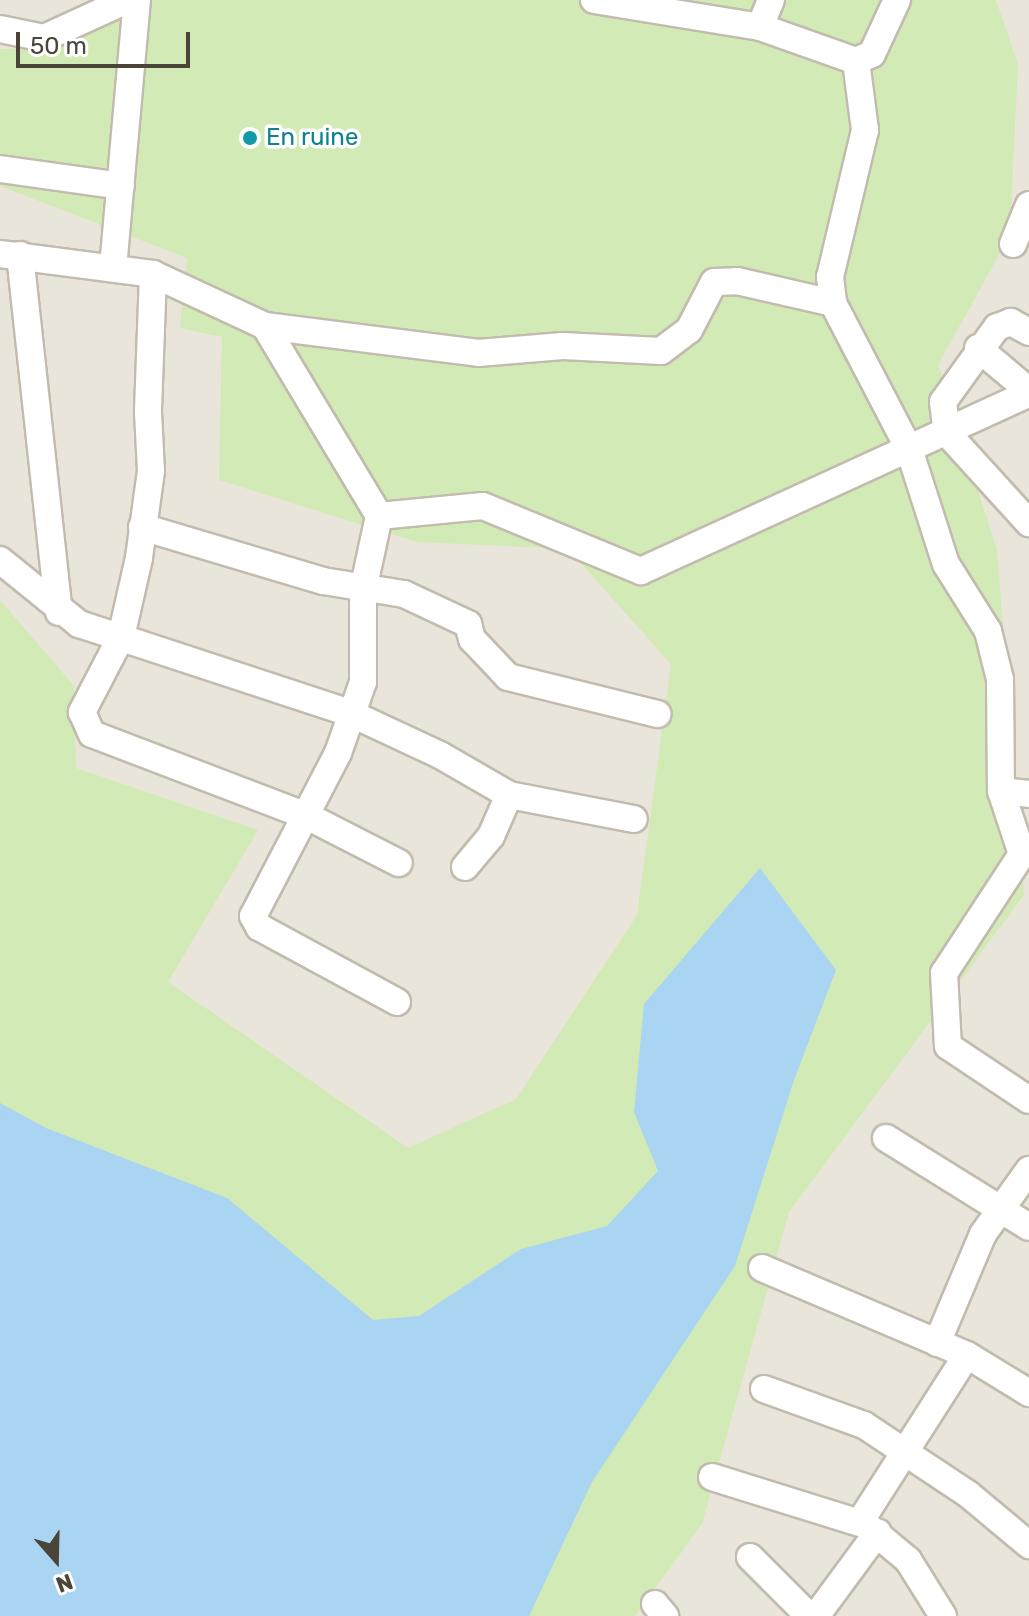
<!DOCTYPE html>
<html>
<head>
<meta charset="utf-8">
<style>
  body { margin:0 }
  #map { position:relative; width:1029px; height:1616px; overflow:hidden; background:#f6f3ec; font-family:Rubik,sans-serif }
  div>[style] { position:absolute }
  .residential>* { inset:0; background:#eae5da; transform-origin:0 0 }
  .green>* { inset:0; background:#d2eab5 }
  .water>* { inset:0; background:#a9d4f2 }
  .roads { filter:drop-shadow(2px 0 #c2bbae) drop-shadow(-2px 0 #c2bbae) drop-shadow(0 2px #c2bbae) drop-shadow(0 -2px #c2bbae) }
  .minor>* { height:26px; margin:-13px; padding:0 13px; transform-origin:13px; border-radius:13px; background:#fff }
  .dots>* { width:22px; height:22px; translate:-50% -50%; box-sizing:border-box; border:4px solid #fff; border-radius:50% }
  span { translate:-50% -50%; white-space:nowrap; text-align:center; line-height:1.15; -webkit-text-stroke:7px #fff; paint-order:stroke }
  .culture-label { font-size:24px; color:#0d838f }
  .left { translate:0 -50%; text-align:left }
  .north { position:absolute; left:16px; top:1520px; width:80px; height:80px; -webkit-text-stroke:6px #fff; paint-order:stroke; rotate:160deg; font-size:22px; font-weight:700; line-height:32px; text-align:center; color:#4b4439 }
  .north::after { content:''; display:block; margin:auto; width:28px; height:36px; background:#4b4439; clip-path:polygon(50% 0,100% 100%,50% 72%,0 100%) }
  .scale { position:absolute; left:16px; top:32px; width:174px; height:36px; box-sizing:border-box; border:4px solid #4b4439; border-top:0; padding-left:10px; font-size:24px; line-height:28px; white-space:nowrap; color:#4b4439; -webkit-text-stroke:6px #fff; paint-order:stroke }
</style>
</head>
<body>
<div id="map">
  <div class="residential">
    <div style="left:0;top:0;width:1029px;height:1616px"></div>
  </div>
  <div class="green">
    <div style="clip-path:polygon(98px 0,996px 0,1018px 64px,1010px 235px,938px 365px,997px 550px,1024px 895px,789px 1212px,702px 1524px,635px 1616px,0 1616px,0 600px,74px 686px,76px 768px,258px 830px,168px 982px,408px 1148px,516px 1099px,637px 915px,671px 664px,568px 549px,417px 542px,219px 480px,222px 337px,180px 328px,187px 258px,0 186px,0 49px,60px 48px)"></div>
  </div>
  <div class="water">
    <div style="clip-path:polygon(760px 868px,836px 970px,794px 1080px,735px 1266px,592px 1482px,529px 1616px,0 1616px,0 1103px,46px 1128px,227px 1198px,373px 1320px,419px 1316px,521px 1249px,607px 1226px,658px 1171px,634px 1112px,644px 1004px)"></div>
  </div>
  <div class="roads">
    <div class="minor">
      <div style="left:594px;top:0;width:168px;rotate:9.2deg"></div>
      <div style="left:760px;top:27px;width:102px;rotate:19.5deg"></div>
      <div style="left:856px;top:61px;width:17px;rotate:-24deg"></div>
      <div style="left:872px;top:54px;width:60px;rotate:-65.2deg"></div>
      <div style="left:760px;top:27px;width:29px;rotate:-68deg"></div>
      <div style="left:0;top:29px;width:45px;rotate:11.6deg"></div>
      <div style="left:44px;top:38px;width:91px;rotate:-24.6deg"></div>
      <div style="left:856px;top:61px;width:70px;rotate:82.6deg"></div>
      <div style="left:865px;top:130px;width:151px;rotate:103.4deg"></div>
      <div style="left:830px;top:277px;width:26px;rotate:83deg"></div>
      <div style="left:833px;top:303px;width:165px;rotate:62.5deg"></div>
      <div style="left:909px;top:449px;width:121px;rotate:72.2deg"></div>
      <div style="left:946px;top:564px;width:79px;rotate:57.9deg"></div>
      <div style="left:988px;top:631px;width:49px;rotate:76deg"></div>
      <div style="left:1000px;top:679px;width:112px;rotate:89.5deg"></div>
      <div style="left:1001px;top:791px;width:66px;rotate:71.6deg"></div>
      <div style="left:1022px;top:854px;width:142px;rotate:123.2deg"></div>
      <div style="left:944px;top:973px;width:73px;rotate:86.9deg"></div>
      <div style="left:948px;top:1046px;width:97px;rotate:33.7deg"></div>
      <div style="left:0;top:169px;width:122px;rotate:8deg"></div>
      <div style="left:1013px;top:244px;width:42px;rotate:-67.7deg"></div>
      <div style="left:0;top:254px;width:154px;rotate:7.4deg"></div>
      <div style="left:153px;top:274px;width:123px;rotate:24.9deg"></div>
      <div style="left:265px;top:326px;width:222px;rotate:59deg"></div>
      <div style="left:379px;top:516px;width:76px;rotate:102.2deg"></div>
      <div style="left:363px;top:590px;width:92px;rotate:90deg"></div>
      <div style="left:363px;top:682px;width:75px;rotate:109.4deg"></div>
      <div style="left:338px;top:753px;width:184px;rotate:117.5deg"></div>
      <div style="left:253px;top:916px;width:13px;rotate:61deg"></div>
      <div style="left:259px;top:927px;width:157px;rotate:28.5deg"></div>
      <div style="left:20px;top:255px;width:359px;rotate:83.8deg"></div>
      <div style="left:113px;top:268px;width:269px;rotate:-84.9deg"></div>
      <div style="left:153px;top:274px;width:138px;rotate:92.1deg"></div>
      <div style="left:148px;top:412px;width:59px;rotate:87.1deg"></div>
      <div style="left:151px;top:471px;width:88px;rotate:97.9deg"></div>
      <div style="left:139px;top:558px;width:81px;rotate:102.8deg"></div>
      <div style="left:121px;top:637px;width:85px;rotate:117.5deg"></div>
      <div style="left:82px;top:712px;width:24px;rotate:66deg"></div>
      <div style="left:92px;top:734px;width:230px;rotate:20.9deg"></div>
      <div style="left:307px;top:816px;width:103px;rotate:27.1deg"></div>
      <div style="left:265px;top:326px;width:215px;rotate:7.2deg"></div>
      <div style="left:478px;top:353px;width:85px;rotate:-4.7deg"></div>
      <div style="left:563px;top:346px;width:98px;rotate:2.9deg"></div>
      <div style="left:661px;top:351px;width:35px;rotate:-37deg"></div>
      <div style="left:689px;top:330px;width:54px;rotate:-62.5deg"></div>
      <div style="left:714px;top:282px;width:23px;rotate:-2deg"></div>
      <div style="left:737px;top:281px;width:98px;rotate:12.9deg"></div>
      <div style="left:1029px;top:332px;width:21px;rotate:-151deg"></div>
      <div style="left:1011px;top:322px;width:15px;rotate:160deg"></div>
      <div style="left:997px;top:327px;width:92px;rotate:125.8deg"></div>
      <div style="left:943px;top:402px;width:31px;rotate:83deg"></div>
      <div style="left:947px;top:433px;width:122px;rotate:47.7deg"></div>
      <div style="left:978px;top:348px;width:67px;rotate:40.1deg"></div>
      <div style="left:379px;top:516px;width:104px;rotate:-5.5deg"></div>
      <div style="left:483px;top:506px;width:171px;rotate:22.4deg"></div>
      <div style="left:641px;top:571px;width:427px;rotate:-24.6deg"></div>
      <div style="left:142px;top:527px;width:189px;rotate:16.6deg"></div>
      <div style="left:323px;top:581px;width:82px;rotate:9.1deg"></div>
      <div style="left:404px;top:594px;width:71px;rotate:25.1deg"></div>
      <div style="left:468px;top:624px;width:16px;rotate:75deg"></div>
      <div style="left:472px;top:639px;width:52px;rotate:46.5deg"></div>
      <div style="left:508px;top:677px;width:154px;rotate:13.9deg"></div>
      <div style="left:0;top:560px;width:102px;rotate:39deg"></div>
      <div style="left:79px;top:624px;width:287px;rotate:18.2deg"></div>
      <div style="left:352px;top:714px;width:97px;rotate:25deg"></div>
      <div style="left:440px;top:755px;width:80px;rotate:30.1deg"></div>
      <div style="left:509px;top:795px;width:127px;rotate:10.9deg"></div>
      <div style="left:1001px;top:791px;width:28px;rotate:6deg"></div>
      <div style="left:465px;top:867px;width:40px;rotate:-50deg"></div>
      <div style="left:491px;top:836px;width:45px;rotate:-66.3deg"></div>
      <div style="left:886px;top:1138px;width:168px;rotate:31.9deg"></div>
      <div style="left:762px;top:1268px;width:223px;rotate:23deg"></div>
      <div style="left:967px;top:1355px;width:73px;rotate:31.5deg"></div>
      <div style="left:937px;top:1343px;width:118px;rotate:-67.1deg"></div>
      <div style="left:983px;top:1234px;width:79px;rotate:-54.3deg"></div>
      <div style="left:764px;top:1389px;width:106px;rotate:19.8deg"></div>
      <div style="left:864px;top:1425px;width:125px;rotate:33.6deg"></div>
      <div style="left:968px;top:1494px;width:80px;rotate:39.9deg"></div>
      <div style="left:712px;top:1477px;width:161px;rotate:17.3deg"></div>
      <div style="left:866px;top:1525px;width:55px;rotate:39.8deg"></div>
      <div style="left:908px;top:1560px;width:66px;rotate:58deg"></div>
      <div style="left:860px;top:1522px;width:198px;rotate:-57.4deg"></div>
      <div style="left:750px;top:1557px;width:83px;rotate:45deg"></div>
      <div style="left:655px;top:1604px;width:16px;rotate:50deg"></div>
      <div style="left:816px;top:1616px;width:104px;rotate:-53.6deg"></div>
    </div>
  </div>
  <div class="dots">
    <div style="left:250px;top:138px;background:#0f9aa8"></div>
  </div>
  <div class="culture-label">
    <span class="left" style="left:266px;top:138px">En ruine</span>
  </div>
  <div class="north">N</div>
  <div class="scale">50 m</div>
</div>
</body>
</html>
